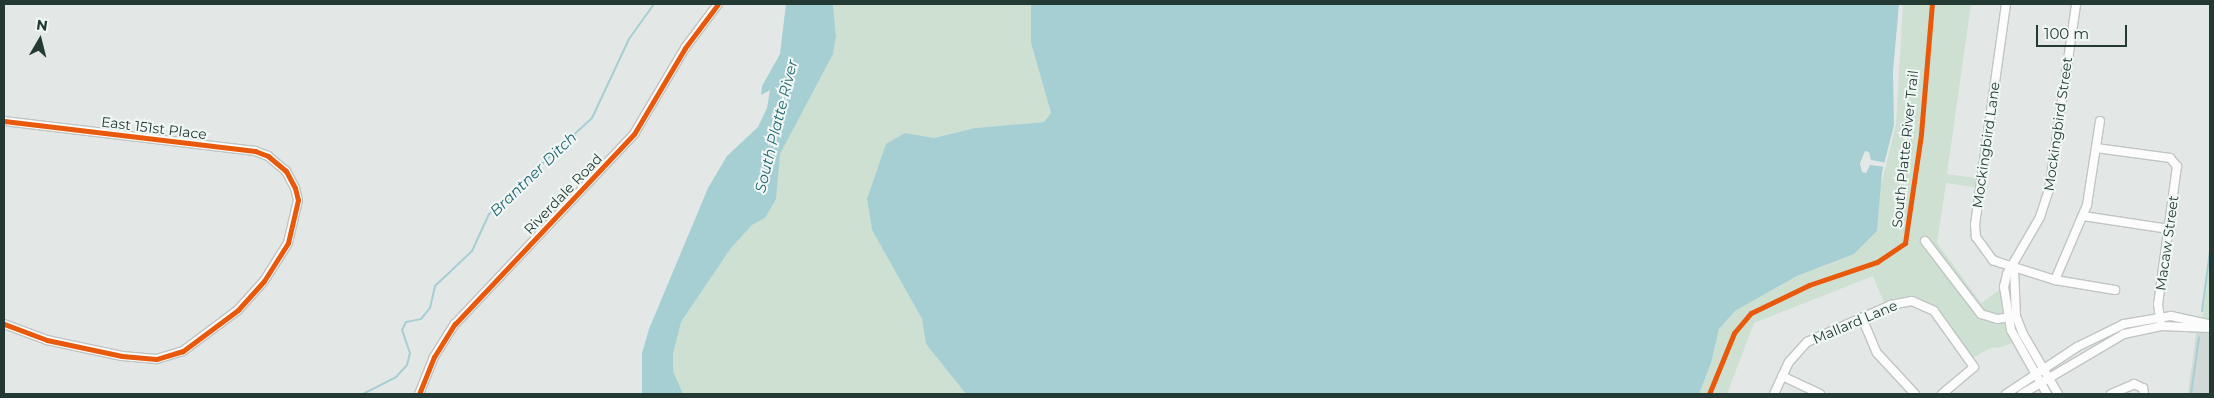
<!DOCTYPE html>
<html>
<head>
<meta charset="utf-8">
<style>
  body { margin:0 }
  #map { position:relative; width:2214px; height:398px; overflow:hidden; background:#e3e8e6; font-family:Montserrat,sans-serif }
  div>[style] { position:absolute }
  .built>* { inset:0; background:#d1d9d6 }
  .green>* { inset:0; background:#cde0d2 }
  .water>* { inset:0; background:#a6cfd4 }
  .pier>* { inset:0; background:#e3e8e6 }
  .stream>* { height:2px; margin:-1px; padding:0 1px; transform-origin:1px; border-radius:1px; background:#a6cfd4 }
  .roads { filter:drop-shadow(1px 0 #c0c5c3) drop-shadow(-1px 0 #c0c5c3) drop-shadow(0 1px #c0c5c3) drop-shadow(0 -1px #c0c5c3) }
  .minor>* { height:8px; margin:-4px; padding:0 4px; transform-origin:4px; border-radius:4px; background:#fbfcfb }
  .cycleway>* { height:5px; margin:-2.5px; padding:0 2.5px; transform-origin:2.5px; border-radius:2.5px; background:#e8590c }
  span { translate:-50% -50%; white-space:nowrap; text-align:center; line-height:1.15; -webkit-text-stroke:4px #f1f7f4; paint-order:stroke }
  .street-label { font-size:14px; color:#223a33 }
  .water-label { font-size:15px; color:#216771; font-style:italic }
  .frame { position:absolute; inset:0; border:5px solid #223a33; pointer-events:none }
  .north { position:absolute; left:15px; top:15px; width:50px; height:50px; -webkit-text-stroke:4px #f1f7f4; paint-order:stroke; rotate:8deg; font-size:14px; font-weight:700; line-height:20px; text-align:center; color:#223a33 }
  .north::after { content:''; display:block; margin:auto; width:18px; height:22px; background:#223a33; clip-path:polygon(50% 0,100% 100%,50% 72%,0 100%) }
  .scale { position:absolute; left:2036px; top:25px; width:91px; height:22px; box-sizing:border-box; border:2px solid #223a33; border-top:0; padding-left:6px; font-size:15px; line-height:18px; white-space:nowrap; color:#223a33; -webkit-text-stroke:4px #f1f7f4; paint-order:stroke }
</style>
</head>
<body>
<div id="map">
  <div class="built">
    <div style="clip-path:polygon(2197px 328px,2210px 328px,2210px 394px,2188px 394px)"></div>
  </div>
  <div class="green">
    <div style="clip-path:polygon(833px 4px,1031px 4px,1031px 43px,1051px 113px,1044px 122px,975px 128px,934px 138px,904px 133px,867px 199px,872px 230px,922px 319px,926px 344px,966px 394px,683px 394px,673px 371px,673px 354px,681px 322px,731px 248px,752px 225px,765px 218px,778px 181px,777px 165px,780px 153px,833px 54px,836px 37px)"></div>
    <div style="clip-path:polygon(1903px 4px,1971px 4px,1947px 174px,1982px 179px,1980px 188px,1946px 183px,1937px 243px,1981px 303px,2004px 287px,2016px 341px,2002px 347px,1990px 348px,1969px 360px,1941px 318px,1919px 303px,1886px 307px,1873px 276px,1754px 323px,1727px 394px,1699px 394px,1711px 363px,1719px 329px,1735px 311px,1797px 276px,1854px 254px,1877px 231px,1880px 189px,1896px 124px)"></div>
    <div style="clip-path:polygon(2210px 258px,2210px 324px,2202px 321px)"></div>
  </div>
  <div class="water">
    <div style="clip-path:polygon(786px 4px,833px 4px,836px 37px,833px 54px,780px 154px,776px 199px,765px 218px,752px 225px,731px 248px,681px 322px,673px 354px,673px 371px,683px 394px,642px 394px,642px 353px,649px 329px,708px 188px,727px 156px,758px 127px,767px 108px,770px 90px,761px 95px,762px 86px,780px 54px)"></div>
    <div style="clip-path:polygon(1031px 4px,1899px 4px,1893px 71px,1894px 125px,1882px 172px,1877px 231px,1854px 254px,1797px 276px,1735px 311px,1719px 329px,1711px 363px,1699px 394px,966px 394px,926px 344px,922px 319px,872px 230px,867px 199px,886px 144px,905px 133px,934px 138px,975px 128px,1044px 122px,1051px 113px,1031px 43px)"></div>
  </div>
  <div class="pier">
    <div style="clip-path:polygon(1865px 151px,1869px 152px,1871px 160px,1887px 163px,1886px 167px,1870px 165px,1866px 173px,1862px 172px,1860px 163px)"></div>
  </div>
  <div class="stream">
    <div style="left:2202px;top:311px;width:61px;rotate:-82.4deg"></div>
    <div style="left:363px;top:394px;width:37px;rotate:-27deg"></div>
    <div style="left:396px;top:377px;width:16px;rotate:-47deg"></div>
    <div style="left:407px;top:365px;width:12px;rotate:-76deg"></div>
    <div style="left:410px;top:353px;width:24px;rotate:-109deg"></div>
    <div style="left:402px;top:330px;width:9px;rotate:-63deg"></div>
    <div style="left:406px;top:322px;width:15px;rotate:-11deg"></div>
    <div style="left:421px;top:319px;width:14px;rotate:-51deg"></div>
    <div style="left:430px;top:308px;width:23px;rotate:-77deg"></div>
    <div style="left:435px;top:286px;width:51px;rotate:-43.4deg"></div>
    <div style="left:472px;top:251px;width:41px;rotate:-65.3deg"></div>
    <div style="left:489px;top:214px;width:39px;rotate:-37deg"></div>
    <div style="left:520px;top:191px;width:35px;rotate:-51deg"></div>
    <div style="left:542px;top:164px;width:68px;rotate:-42.6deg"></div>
    <div style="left:592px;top:118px;width:87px;rotate:-64.9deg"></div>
    <div style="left:629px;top:39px;width:43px;rotate:-54.5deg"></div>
    <div style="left:2191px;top:394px;width:57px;rotate:-81.9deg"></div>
  </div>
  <div class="roads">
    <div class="minor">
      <div style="left:2006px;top:4px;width:222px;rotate:98deg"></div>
      <div style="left:1975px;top:224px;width:13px;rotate:86deg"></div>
      <div style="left:1976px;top:237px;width:29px;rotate:54deg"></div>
      <div style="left:1993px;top:260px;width:9px;rotate:21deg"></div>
      <div style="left:2001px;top:263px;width:57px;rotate:17.5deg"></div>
      <div style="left:2055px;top:280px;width:61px;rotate:9.5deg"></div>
      <div style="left:4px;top:121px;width:253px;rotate:6.8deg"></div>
      <div style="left:255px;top:151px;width:14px;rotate:21deg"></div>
      <div style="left:268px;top:156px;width:23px;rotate:40deg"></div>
      <div style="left:286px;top:171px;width:19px;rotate:62deg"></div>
      <div style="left:295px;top:188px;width:12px;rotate:76deg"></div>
      <div style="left:298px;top:200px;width:44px;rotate:103.1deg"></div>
      <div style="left:288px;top:243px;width:45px;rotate:122.3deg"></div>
      <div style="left:264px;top:281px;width:39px;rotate:132deg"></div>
      <div style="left:238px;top:310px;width:69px;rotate:143.3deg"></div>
      <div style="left:183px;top:351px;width:28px;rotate:163deg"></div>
      <div style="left:156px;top:359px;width:34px;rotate:-175deg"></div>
      <div style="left:122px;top:356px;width:77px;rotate:-168deg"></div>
      <div style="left:47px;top:340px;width:46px;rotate:-159.6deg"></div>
      <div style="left:2096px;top:148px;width:75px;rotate:7.7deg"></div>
      <div style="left:2170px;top:158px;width:11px;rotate:49deg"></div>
      <div style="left:2177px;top:166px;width:139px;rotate:97.8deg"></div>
      <div style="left:2158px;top:304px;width:22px;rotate:82deg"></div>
      <div style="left:2083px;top:216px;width:87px;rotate:8.6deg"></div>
      <div style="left:1925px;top:241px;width:92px;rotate:52.5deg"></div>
      <div style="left:1981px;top:314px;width:17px;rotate:17deg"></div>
      <div style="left:1997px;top:319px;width:15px;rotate:-8deg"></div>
      <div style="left:2014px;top:267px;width:49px;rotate:87.7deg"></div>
      <div style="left:2016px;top:316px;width:19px;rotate:69deg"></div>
      <div style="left:2023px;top:334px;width:69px;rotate:59.7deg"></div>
      <div style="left:2055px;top:280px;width:82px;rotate:-66.9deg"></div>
      <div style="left:2087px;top:205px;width:85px;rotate:-81.2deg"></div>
      <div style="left:1862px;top:318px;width:38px;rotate:67deg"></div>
      <div style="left:1877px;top:353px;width:56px;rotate:47.2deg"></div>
      <div style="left:1782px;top:376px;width:42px;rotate:25.3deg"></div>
      <div style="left:419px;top:394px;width:40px;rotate:-68deg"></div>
      <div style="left:434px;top:357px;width:39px;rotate:-58deg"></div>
      <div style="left:455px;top:324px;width:261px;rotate:-46.7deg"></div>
      <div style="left:634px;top:134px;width:100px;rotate:-59.3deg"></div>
      <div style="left:685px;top:48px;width:55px;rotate:-53.1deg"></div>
      <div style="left:1774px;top:394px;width:35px;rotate:-65deg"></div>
      <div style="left:1789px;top:362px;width:27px;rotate:-48deg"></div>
      <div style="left:1807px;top:342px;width:92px;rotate:-23.8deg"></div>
      <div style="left:1891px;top:305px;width:21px;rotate:-11deg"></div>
      <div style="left:1912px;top:301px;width:24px;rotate:24deg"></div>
      <div style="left:1934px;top:311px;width:69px;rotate:54.5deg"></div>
      <div style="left:1974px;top:367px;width:42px;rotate:139.8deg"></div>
      <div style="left:2006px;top:394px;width:85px;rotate:-33.5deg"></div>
      <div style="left:2077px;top:347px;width:52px;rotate:-26.1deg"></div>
      <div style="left:2124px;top:324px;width:48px;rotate:-9.7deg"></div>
      <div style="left:2171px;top:316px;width:40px;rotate:12deg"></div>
      <div style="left:2022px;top:394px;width:118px;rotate:-30.5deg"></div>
      <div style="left:2124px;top:334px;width:38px;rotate:-12deg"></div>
      <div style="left:2161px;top:326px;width:49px;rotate:2.3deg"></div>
      <div style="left:2047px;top:394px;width:73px;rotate:-119.4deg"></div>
      <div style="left:2011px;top:330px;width:44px;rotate:-99.2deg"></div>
      <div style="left:2004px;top:287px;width:13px;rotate:-77deg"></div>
      <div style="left:2007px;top:274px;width:66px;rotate:-59.9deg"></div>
      <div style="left:2040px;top:217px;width:28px;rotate:-72deg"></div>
      <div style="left:2049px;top:190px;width:188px;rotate:-81.7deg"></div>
      <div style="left:2111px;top:394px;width:25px;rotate:-23deg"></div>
      <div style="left:2134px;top:384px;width:10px;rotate:24deg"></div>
      <div style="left:2143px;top:388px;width:6px;rotate:81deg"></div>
    </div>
  </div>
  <div class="cycleway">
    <div style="left:4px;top:121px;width:253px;rotate:6.8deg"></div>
    <div style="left:255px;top:151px;width:14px;rotate:21deg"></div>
    <div style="left:268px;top:156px;width:23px;rotate:40deg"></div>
    <div style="left:286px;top:171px;width:19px;rotate:62deg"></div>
    <div style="left:295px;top:188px;width:12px;rotate:76deg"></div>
    <div style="left:298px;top:200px;width:44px;rotate:103.1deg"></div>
    <div style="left:288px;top:243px;width:45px;rotate:122.3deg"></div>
    <div style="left:264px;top:281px;width:39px;rotate:132deg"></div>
    <div style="left:238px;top:310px;width:69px;rotate:143.3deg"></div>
    <div style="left:183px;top:351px;width:28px;rotate:163deg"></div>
    <div style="left:156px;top:359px;width:34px;rotate:-175deg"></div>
    <div style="left:122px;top:356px;width:77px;rotate:-168deg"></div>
    <div style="left:47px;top:340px;width:46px;rotate:-159.6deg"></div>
    <div style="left:419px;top:394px;width:40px;rotate:-68deg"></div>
    <div style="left:434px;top:357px;width:39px;rotate:-58deg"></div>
    <div style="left:455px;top:324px;width:261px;rotate:-46.7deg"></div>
    <div style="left:634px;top:134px;width:100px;rotate:-59.3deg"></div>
    <div style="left:685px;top:48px;width:55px;rotate:-53.1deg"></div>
    <div style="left:1709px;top:394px;width:66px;rotate:-67.7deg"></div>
    <div style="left:1734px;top:333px;width:26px;rotate:-50deg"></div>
    <div style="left:1751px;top:313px;width:64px;rotate:-25.8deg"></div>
    <div style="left:1809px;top:285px;width:72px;rotate:-18.7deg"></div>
    <div style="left:1877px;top:262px;width:34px;rotate:-34deg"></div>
    <div style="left:1905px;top:243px;width:110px;rotate:-81.6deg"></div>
    <div style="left:1921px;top:134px;width:130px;rotate:-85.2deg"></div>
  </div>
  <div class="street-label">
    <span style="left:2058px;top:124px;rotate:-82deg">Mockingbird Street</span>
    <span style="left:154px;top:128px;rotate:7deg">East 151st Place</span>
    <span style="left:1986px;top:145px;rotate:-82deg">Mockingbird Lane</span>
    <span style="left:1905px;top:149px;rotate:-84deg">South Platte River Trail</span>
    <span style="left:563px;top:194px;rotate:-46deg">Riverdale Road</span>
    <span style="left:2167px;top:243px;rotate:-82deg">Macaw Street</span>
    <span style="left:1855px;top:322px;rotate:-23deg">Mallard Lane</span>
  </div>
  <div class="water-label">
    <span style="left:776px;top:126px;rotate:-76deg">South Platte River</span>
    <span style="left:533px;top:174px;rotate:-44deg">Brantner Ditch</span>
  </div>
  <div class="frame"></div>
  <div class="north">N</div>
  <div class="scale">100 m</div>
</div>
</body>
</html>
